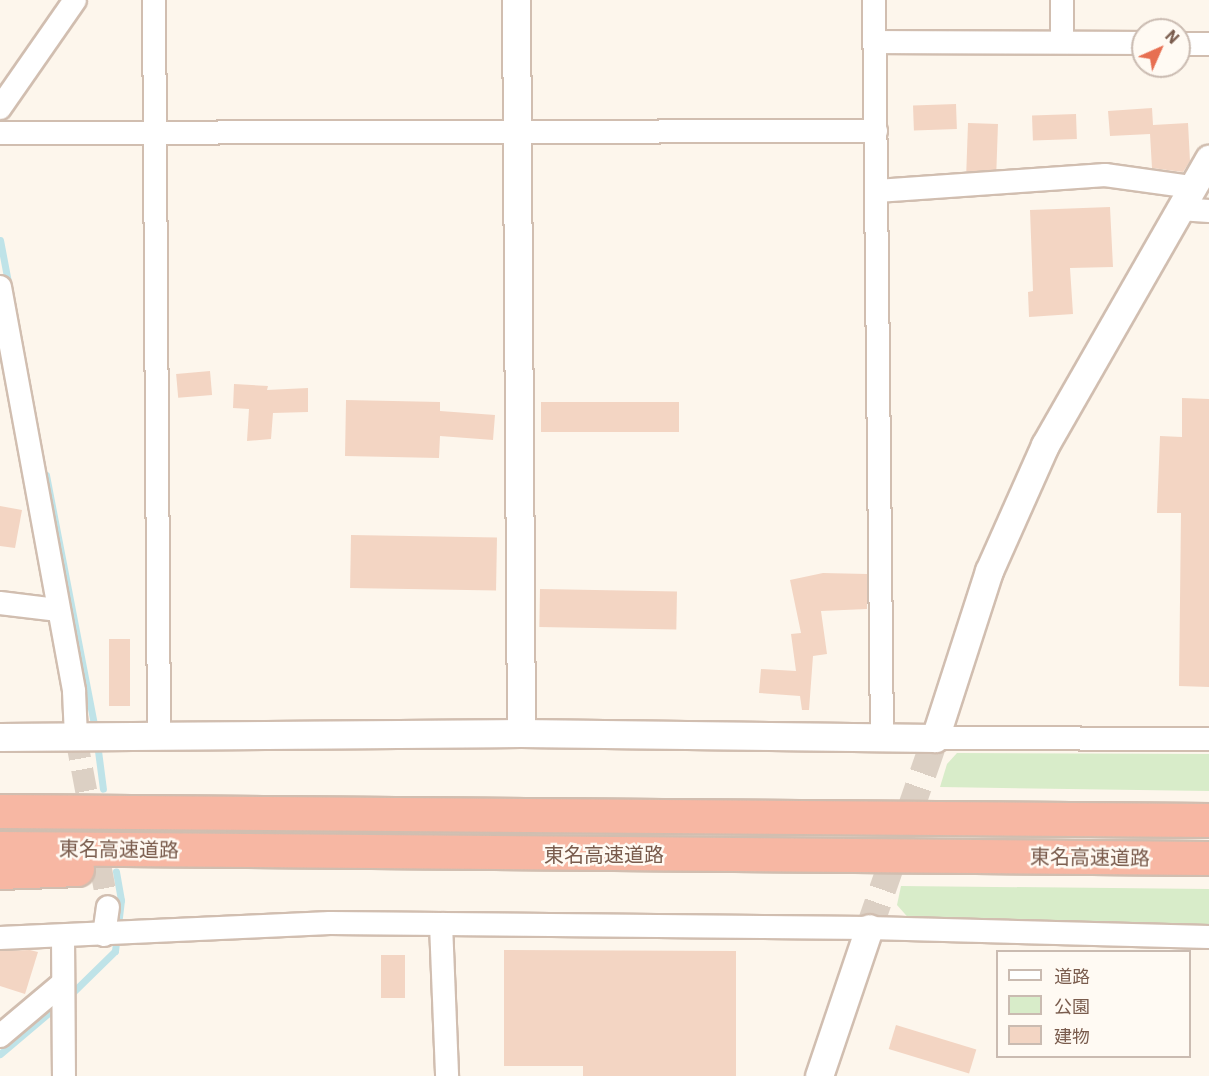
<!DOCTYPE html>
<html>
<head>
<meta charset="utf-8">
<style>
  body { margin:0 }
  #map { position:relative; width:1209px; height:1076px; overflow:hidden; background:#fdf6ec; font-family:"IBM Plex Sans","Noto Sans JP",sans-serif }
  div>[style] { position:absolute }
  .green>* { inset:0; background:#d8ecc9 }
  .stream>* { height:7px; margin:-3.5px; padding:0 3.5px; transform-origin:3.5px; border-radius:3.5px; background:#bfe3e8 }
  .building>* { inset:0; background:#f3d5c3; transform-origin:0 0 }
  .minor-tunnel>* { height:22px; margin-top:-11px; transform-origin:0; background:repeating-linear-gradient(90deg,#dcd0c4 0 22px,transparent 0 33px) }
  .tertiary-tunnel>* { height:27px; margin-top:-13.5px; transform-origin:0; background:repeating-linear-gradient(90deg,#dcd0c4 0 27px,transparent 0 41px) }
  .roads { filter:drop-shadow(2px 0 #d1beb0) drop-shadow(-2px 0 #d1beb0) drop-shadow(0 2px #d1beb0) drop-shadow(0 -2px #d1beb0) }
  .minor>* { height:22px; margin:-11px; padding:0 11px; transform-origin:11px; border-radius:11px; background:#fff }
  .tertiary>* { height:27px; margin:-13.5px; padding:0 13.5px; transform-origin:13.5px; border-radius:13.5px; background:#fff }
  .motorway>* { height:33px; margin:-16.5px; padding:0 16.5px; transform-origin:16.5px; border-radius:16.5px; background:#f7b7a3 }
  span { translate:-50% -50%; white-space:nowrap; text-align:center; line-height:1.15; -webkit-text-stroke:5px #fffaf3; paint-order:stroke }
  .street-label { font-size:20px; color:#7a5c4d }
  .legend { position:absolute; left:996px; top:950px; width:195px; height:108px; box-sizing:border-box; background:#fffaf3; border:2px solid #cabbb1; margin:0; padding:8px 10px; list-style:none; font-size:18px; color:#7a5c4d }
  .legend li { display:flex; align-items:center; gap:12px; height:30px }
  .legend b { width:30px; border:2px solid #cabbb1 }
  .north { position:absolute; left:1131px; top:18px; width:60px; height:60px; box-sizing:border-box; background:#fffaf3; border:2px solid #cabbb1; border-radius:50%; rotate:45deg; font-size:16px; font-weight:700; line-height:24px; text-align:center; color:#7a5c4d }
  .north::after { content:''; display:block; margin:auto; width:21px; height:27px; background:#e76f51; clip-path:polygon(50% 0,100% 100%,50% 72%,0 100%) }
</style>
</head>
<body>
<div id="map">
  <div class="green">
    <div style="clip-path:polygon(957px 753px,1209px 754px,1209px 791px,940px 787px,947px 764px)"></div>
    <div style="clip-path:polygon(901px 886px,1209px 889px,1209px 926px,912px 922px,897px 905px)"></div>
  </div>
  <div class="stream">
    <div style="left:0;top:240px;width:48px;rotate:79.2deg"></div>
    <div style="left:46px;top:475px;width:259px;rotate:79.1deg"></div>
    <div style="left:97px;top:743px;width:46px;rotate:82.6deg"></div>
    <div style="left:69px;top:996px;width:64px;rotate:-44.4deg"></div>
    <div style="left:115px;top:951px;width:51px;rotate:-83.3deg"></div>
    <div style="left:121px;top:900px;width:29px;rotate:-100deg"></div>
    <div style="left:0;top:1054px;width:76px;rotate:-40.2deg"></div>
  </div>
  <div class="building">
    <div style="left:956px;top:104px;width:25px;height:43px;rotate:88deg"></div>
    <div style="clip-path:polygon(1152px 108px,1153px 125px,1188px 123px,1190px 161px,1183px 172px,1152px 168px,1150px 134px,1110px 136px,1108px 111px)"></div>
    <div style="left:1076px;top:114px;width:25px;height:44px;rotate:88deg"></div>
    <div style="left:968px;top:123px;width:30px;height:48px;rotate:2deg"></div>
    <div style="clip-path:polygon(1110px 207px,1113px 267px,1070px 268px,1073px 314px,1029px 317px,1028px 292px,1033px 291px,1030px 210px)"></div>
    <div style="left:210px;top:371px;width:24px;height:34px;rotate:85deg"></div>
    <div style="clip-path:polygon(234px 384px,268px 386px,267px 390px,308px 388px,308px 412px,273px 413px,271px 439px,247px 441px,249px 409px,233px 408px)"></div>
    <div style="clip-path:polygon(1182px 398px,1209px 399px,1209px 687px,1179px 686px,1181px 513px,1157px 513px,1160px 436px,1182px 437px)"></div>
    <div style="clip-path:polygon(346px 400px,440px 402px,440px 411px,495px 415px,493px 440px,440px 436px,439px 458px,345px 456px)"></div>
    <div style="left:541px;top:402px;width:138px;height:30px"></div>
    <div style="clip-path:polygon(0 506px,22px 510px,15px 548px,0 546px)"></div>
    <div style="left:351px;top:535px;width:146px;height:53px;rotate:1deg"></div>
    <div style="clip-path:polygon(823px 573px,867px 574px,867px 609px,821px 611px,827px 654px,813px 656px,809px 710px,802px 710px,800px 696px,759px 693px,761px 669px,796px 671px,791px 634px,801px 633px,790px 580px)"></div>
    <div style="left:540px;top:589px;width:137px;height:38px;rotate:1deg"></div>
    <div style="left:109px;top:639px;width:21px;height:67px"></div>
    <div style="clip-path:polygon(30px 950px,38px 952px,25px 994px,0 986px,0 951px)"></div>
    <div style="clip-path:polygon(504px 950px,736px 951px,736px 1076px,583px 1076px,583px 1066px,504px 1066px)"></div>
    <div style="left:381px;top:955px;width:24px;height:43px"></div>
    <div style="left:896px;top:1025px;width:84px;height:25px;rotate:17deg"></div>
  </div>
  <div class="minor-tunnel">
    <div style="left:76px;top:737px;width:173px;rotate:79.3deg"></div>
  </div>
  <div class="tertiary-tunnel">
    <div style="left:869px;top:928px;width:201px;rotate:-70.8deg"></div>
  </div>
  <div class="roads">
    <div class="minor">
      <div style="left:154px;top:0;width:737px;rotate:89.61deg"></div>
      <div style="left:874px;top:0;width:736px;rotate:89.38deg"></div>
      <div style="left:874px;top:42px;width:269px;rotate:0.2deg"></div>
      <div style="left:1062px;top:42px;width:42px;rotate:-90deg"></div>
      <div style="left:1179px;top:44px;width:30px"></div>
      <div style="left:0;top:108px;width:131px;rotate:-55.2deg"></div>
      <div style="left:0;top:133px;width:876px;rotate:-0.13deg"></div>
      <div style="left:877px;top:191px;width:229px;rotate:-4deg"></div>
      <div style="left:1105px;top:175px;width:88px;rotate:7.9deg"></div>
      <div style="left:1179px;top:209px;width:30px;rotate:4deg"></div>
      <div style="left:0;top:287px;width:411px;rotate:79.6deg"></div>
      <div style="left:74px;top:691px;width:46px;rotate:87.5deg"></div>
      <div style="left:0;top:603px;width:57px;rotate:7deg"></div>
      <div style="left:935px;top:738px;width:274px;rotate:0.2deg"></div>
      <div style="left:441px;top:924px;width:152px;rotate:87.7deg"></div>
      <div style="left:104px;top:935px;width:28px;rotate:-82deg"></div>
      <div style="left:63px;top:937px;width:139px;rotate:89.6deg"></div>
      <div style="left:0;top:938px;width:330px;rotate:-2.6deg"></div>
      <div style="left:330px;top:923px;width:539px;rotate:0.53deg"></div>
      <div style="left:869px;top:928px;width:340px;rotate:1.5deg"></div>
      <div style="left:0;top:1036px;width:82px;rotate:-40.1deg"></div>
    </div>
    <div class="tertiary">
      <div style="left:516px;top:0;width:733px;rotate:89.61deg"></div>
      <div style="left:0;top:737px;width:521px;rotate:-0.44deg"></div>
      <div style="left:521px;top:733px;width:414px;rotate:0.7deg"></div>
      <div style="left:935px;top:738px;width:176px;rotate:-72.1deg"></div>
      <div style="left:989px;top:571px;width:138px;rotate:-66deg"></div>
      <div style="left:1045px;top:445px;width:330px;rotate:-60.2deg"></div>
      <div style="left:819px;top:1076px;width:156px;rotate:-71.3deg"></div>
    </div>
    <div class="motorway">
      <div style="left:0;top:811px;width:1209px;rotate:0.43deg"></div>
      <div style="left:0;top:848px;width:1209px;rotate:0.47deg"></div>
      <div style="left:0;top:872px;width:77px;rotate:-2.2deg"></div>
    </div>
  </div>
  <div class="street-label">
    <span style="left:119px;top:849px;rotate:1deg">東名高速道路</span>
    <span style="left:604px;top:854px">東名高速道路</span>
    <span style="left:1090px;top:857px;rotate:1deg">東名高速道路</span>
  </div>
  <ul class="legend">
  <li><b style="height:8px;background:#fff"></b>道路</li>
  <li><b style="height:16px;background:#d8ecc9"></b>公園</li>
  <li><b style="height:16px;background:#f3d5c3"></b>建物</li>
  </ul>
  <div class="north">N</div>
</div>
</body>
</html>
